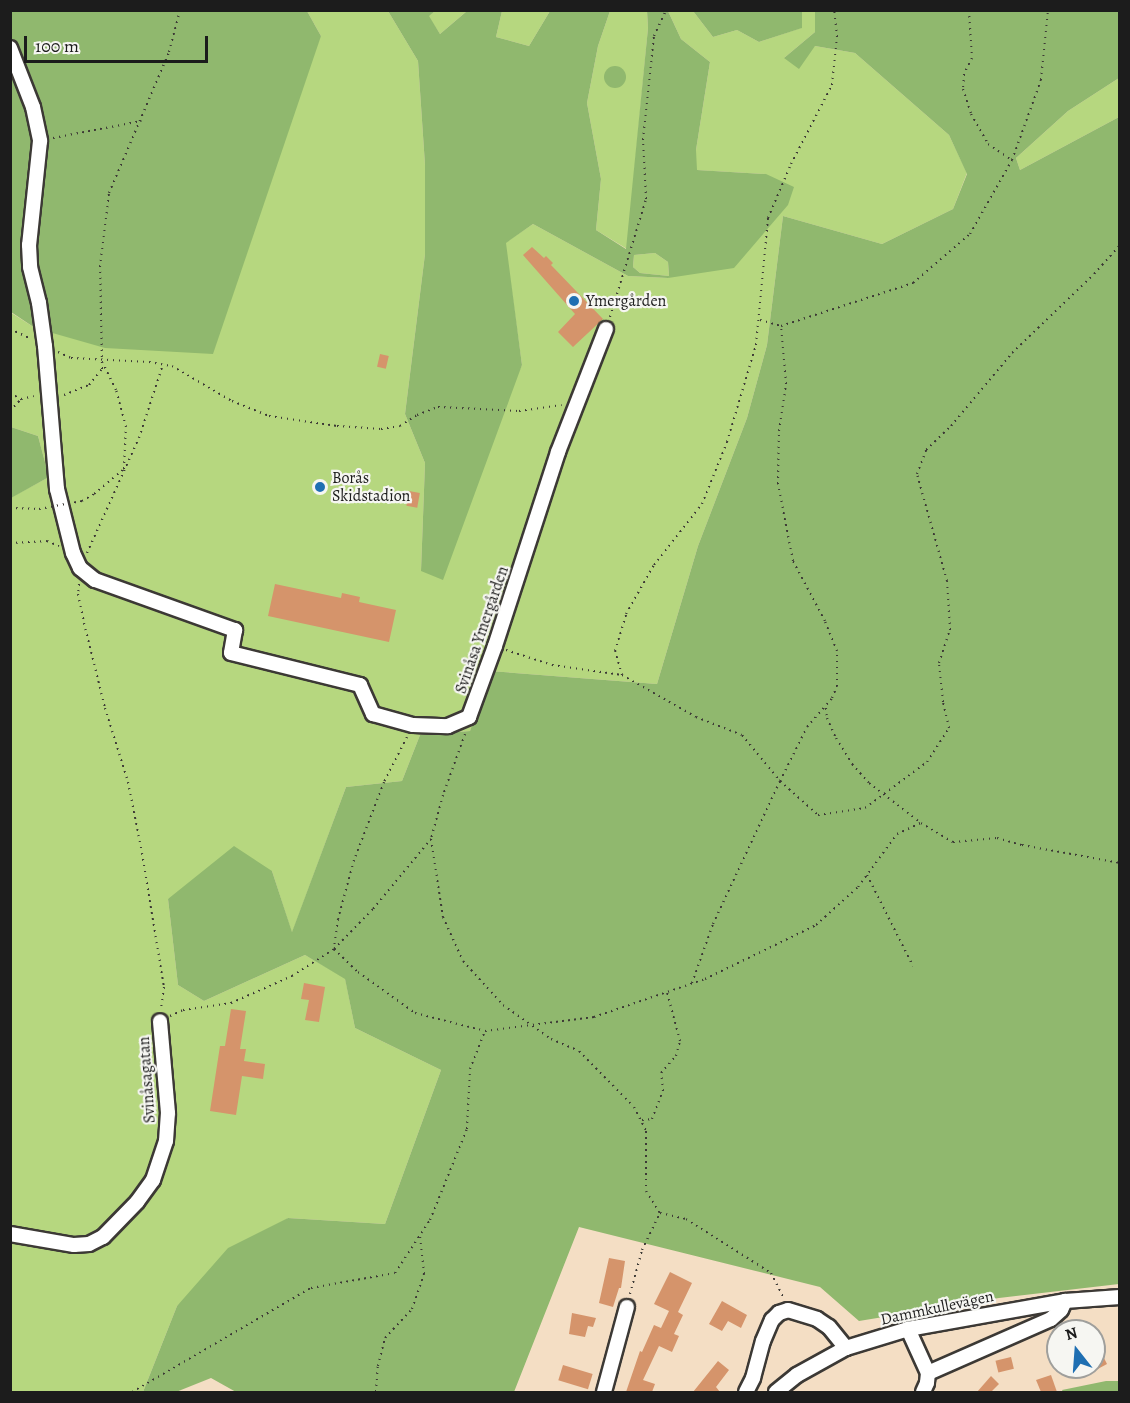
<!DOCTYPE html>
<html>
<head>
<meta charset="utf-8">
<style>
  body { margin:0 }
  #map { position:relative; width:1130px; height:1403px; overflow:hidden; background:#f4dec4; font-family:Alegreya,serif }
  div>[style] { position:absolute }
  .green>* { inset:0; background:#b6d77f }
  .forest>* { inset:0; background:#90b86e }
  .round { border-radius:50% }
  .building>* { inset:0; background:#d5946b; transform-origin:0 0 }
  .path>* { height:2px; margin-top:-1px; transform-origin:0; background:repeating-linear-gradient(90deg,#3c3935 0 1.5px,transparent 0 6px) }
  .roads { filter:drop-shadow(2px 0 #3c3935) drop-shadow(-2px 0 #3c3935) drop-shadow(0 2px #3c3935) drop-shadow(0 -2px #3c3935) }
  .minor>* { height:14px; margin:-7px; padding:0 7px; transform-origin:7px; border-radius:7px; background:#fff }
  .path-bridge>* { height:2px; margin-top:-1px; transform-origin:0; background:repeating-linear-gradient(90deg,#3c3935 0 1.5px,transparent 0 6px) }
  .dots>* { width:16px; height:16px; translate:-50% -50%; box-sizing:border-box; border:3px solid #f6f6f2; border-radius:50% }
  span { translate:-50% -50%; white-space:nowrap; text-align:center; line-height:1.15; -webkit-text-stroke:4.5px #f6f6f2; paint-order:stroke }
  .poi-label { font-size:16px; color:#1c1c1c }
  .left { translate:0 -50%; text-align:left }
  .street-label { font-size:16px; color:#1c1c1c }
  .frame { position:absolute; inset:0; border:12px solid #1c1c1c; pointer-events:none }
  .north { position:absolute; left:1046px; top:1319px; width:60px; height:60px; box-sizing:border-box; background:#f6f6f2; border:2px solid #9f9f9c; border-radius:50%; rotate:343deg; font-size:16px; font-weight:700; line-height:24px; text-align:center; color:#1c1c1c }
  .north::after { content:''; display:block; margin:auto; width:21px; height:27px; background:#1f6fb2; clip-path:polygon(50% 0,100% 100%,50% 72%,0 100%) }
  .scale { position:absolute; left:24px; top:36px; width:184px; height:27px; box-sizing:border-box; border:3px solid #1c1c1c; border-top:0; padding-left:8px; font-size:18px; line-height:21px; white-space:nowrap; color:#1c1c1c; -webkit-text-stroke:4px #f6f6f2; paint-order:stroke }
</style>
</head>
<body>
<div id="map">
  <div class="green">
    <div style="clip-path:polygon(307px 11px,388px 11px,418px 61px,425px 165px,425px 254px,405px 414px,425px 463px,421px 571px,522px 365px,505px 243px,533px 224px,628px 276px,668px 278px,766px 174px,696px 170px,696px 150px,710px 62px,681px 39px,668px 11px,693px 11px,713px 37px,737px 30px,759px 42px,801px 28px,802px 11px,815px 11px,815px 32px,784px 58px,815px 46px,855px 53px,949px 135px,967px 173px,953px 209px,882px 244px,783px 216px,767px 345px,747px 418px,698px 546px,657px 684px,490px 671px,470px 731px,420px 735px,402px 781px,346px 787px,292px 933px,272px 871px,168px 899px,178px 985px,204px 1001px,305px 955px,345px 978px,355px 1028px,441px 1070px,385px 1224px,288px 1218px,177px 1306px,143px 1392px,11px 1392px,10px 498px,49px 477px,38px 436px,11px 427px,10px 312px,35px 328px,321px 36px)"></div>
    <div style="clip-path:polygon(435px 11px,467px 11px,440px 34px,428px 16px)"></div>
    <div style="clip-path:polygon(502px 11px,506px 10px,550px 11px,529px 46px,496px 37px)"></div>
    <div style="clip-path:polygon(610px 11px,647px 11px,648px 28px,627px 249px,596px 230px,601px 179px,587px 103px,598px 46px)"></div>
    <div style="clip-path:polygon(1119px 78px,1119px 117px,1020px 170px,1016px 158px,1068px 111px)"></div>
    <div style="clip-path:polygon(655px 253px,668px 262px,669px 276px,640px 273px,633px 267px,634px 255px)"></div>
  </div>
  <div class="forest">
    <div style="clip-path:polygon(10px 11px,307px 11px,321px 36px,213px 354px,105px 348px,35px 328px,11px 312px)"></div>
    <div style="clip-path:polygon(evenodd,388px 11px,435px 11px,429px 16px,440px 34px,467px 11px,506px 11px,502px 11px,496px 37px,529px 46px,550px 11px,610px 11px,598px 46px,587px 103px,601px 179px,596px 230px,626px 249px,648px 28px,647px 11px,668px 11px,681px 39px,710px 62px,696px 150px,697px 170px,766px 174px,794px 187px,788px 205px,734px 268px,668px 278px,628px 276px,533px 224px,506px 243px,522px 365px,443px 580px,421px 571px,425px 463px,405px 414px,425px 254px,425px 165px,418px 61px,388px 11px,655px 253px,668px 262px,669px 276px,640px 273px,633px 267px,634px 255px,655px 253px)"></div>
    <div style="clip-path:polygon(693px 11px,802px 11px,802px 28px,759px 42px,737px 30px,713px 37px)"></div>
    <div style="clip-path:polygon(815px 11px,1119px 11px,1119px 78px,1068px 111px,1016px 158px,1020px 170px,1119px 117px,1119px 1284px,999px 1298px,859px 1321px,820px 1287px,579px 1227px,514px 1392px,236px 1392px,211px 1378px,176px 1392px,143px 1392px,177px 1306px,228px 1248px,288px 1218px,385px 1224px,441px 1070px,355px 1028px,345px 979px,305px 955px,204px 1001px,178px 985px,168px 899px,234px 846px,272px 871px,292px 932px,346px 787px,402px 781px,420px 735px,470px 731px,490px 671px,657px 684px,698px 546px,747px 418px,767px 345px,783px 216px,882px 244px,953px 209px,967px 174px,949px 135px,855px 53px,815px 46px,799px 69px,784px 58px,815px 32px)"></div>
    <div class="round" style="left:604px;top:66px;width:22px;height:22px"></div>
    <div style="clip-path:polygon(11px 427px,38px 436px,49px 477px,11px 498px)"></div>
    <div style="clip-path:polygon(1106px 1381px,1119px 1381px,1119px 1392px,1063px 1392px,1062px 1390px)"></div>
  </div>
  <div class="building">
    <div style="clip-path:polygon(532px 247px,544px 258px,546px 256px,553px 263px,551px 265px,603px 319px,573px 347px,558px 332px,575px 314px,523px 255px)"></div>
    <div style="left:380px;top:354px;width:9px;height:13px;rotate:13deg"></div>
    <div style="left:409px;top:491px;width:11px;height:15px;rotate:10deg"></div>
    <div style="clip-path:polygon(275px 584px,341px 598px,342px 593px,360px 597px,359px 602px,396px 610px,389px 642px,268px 616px)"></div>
    <div style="clip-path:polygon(304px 983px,325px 987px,319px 1022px,305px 1020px,309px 1000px,301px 999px)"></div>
    <div style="clip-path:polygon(231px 1009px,246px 1011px,240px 1049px,246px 1049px,244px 1061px,265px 1064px,263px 1079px,242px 1076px,236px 1115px,210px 1111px,220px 1046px,225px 1046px)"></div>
    <div style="clip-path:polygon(609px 1258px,625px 1261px,621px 1288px,619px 1288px,613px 1307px,599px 1303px)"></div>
    <div style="clip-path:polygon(670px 1272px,692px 1283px,678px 1312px,683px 1315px,674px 1334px,679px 1336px,672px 1352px,659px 1346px,643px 1380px,655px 1384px,652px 1392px,626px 1392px,640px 1351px,642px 1352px,654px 1325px,661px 1328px,669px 1311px,654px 1304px)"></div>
    <div style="clip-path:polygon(722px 1301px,747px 1315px,741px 1328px,728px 1321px,722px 1331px,709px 1324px)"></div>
    <div style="clip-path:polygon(572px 1313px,596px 1318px,593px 1327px,588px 1326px,585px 1337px,569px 1334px)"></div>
    <div style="clip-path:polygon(1094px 1338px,1107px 1364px,1094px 1371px)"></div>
    <div style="left:1011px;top:1357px;width:12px;height:16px;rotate:76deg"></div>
    <div style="clip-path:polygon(718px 1361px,729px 1370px,716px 1387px,720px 1392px,693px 1392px)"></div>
    <div style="left:563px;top:1365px;width:31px;height:16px;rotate:17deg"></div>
    <div style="clip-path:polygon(1051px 1375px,1057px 1392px,1041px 1392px,1036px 1380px)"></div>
    <div style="clip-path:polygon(991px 1376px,999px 1384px,991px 1392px,977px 1392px)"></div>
  </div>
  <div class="path">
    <div style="left:969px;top:10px;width:48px;rotate:86.4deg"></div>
    <div style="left:972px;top:58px;width:18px;rotate:117deg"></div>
    <div style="left:964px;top:74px;width:15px;rotate:94deg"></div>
    <div style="left:963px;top:89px;width:26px;rotate:72deg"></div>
    <div style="left:971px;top:114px;width:34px;rotate:60deg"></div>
    <div style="left:988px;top:144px;width:29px;rotate:34deg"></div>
    <div style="left:53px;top:138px;width:90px;rotate:-10.9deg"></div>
    <div style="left:610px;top:317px;width:123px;rotate:-73deg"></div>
    <div style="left:646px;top:199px;width:59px;rotate:-92.9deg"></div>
    <div style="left:643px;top:140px;width:105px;rotate:-84deg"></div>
    <div style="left:654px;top:36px;width:29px;rotate:-65deg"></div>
    <div style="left:760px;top:320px;width:22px;rotate:16deg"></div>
    <div style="left:781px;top:326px;width:139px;rotate:-18deg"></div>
    <div style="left:913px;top:283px;width:75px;rotate:-40.7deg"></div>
    <div style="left:970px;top:234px;width:85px;rotate:-60.4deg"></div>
    <div style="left:1012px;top:160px;width:85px;rotate:-70.1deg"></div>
    <div style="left:1041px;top:80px;width:70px;rotate:-84.3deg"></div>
    <div style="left:10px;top:329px;width:23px;rotate:25deg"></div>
    <div style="left:58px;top:352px;width:14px;rotate:25deg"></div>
    <div style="left:71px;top:358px;width:78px;rotate:2.9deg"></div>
    <div style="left:149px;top:362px;width:23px;rotate:10deg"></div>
    <div style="left:172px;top:366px;width:69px;rotate:30.3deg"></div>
    <div style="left:232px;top:401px;width:40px;rotate:22deg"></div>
    <div style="left:269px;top:416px;width:69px;rotate:8.4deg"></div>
    <div style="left:337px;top:426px;width:44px;rotate:3.9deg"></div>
    <div style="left:381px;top:429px;width:19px;rotate:-9deg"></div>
    <div style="left:400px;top:426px;width:20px;rotate:-33deg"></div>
    <div style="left:417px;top:415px;width:22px;rotate:-21deg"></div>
    <div style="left:438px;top:407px;width:81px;rotate:2.8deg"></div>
    <div style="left:519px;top:411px;width:43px;rotate:-7.9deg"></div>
    <div style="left:10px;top:393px;width:13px;rotate:29deg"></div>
    <div style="left:64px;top:395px;width:27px;rotate:-22deg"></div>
    <div style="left:89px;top:385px;width:21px;rotate:-51deg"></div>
    <div style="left:102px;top:369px;width:102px;rotate:-91.1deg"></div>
    <div style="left:100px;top:267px;width:75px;rotate:-83.1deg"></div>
    <div style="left:109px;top:193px;width:153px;rotate:-66.9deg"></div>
    <div style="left:169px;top:52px;width:43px;rotate:-75.3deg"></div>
    <div style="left:10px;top:411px;width:16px;rotate:-47deg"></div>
    <div style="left:21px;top:399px;width:13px;rotate:-13deg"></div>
    <div style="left:82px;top:501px;width:14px;rotate:-30deg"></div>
    <div style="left:94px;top:494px;width:39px;rotate:-40deg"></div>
    <div style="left:124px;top:469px;width:42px;rotate:-87.3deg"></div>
    <div style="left:126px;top:427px;width:38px;rotate:-105deg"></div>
    <div style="left:116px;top:390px;width:30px;rotate:-116deg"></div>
    <div style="left:10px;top:508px;width:29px;rotate:2deg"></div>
    <div style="left:10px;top:543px;width:37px;rotate:-3deg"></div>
    <div style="left:47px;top:541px;width:13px;rotate:23deg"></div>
    <div style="left:87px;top:553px;width:126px;rotate:-65.7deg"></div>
    <div style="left:139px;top:438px;width:78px;rotate:-72deg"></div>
    <div style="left:79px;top:584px;width:10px;rotate:96deg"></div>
    <div style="left:78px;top:594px;width:30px;rotate:78deg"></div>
    <div style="left:84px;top:623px;width:88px;rotate:76.1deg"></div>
    <div style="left:105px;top:708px;width:77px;rotate:72.7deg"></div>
    <div style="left:128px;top:782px;width:72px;rotate:78.8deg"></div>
    <div style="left:142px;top:853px;width:136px;rotate:80.7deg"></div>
    <div style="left:164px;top:987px;width:22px;rotate:98deg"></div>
    <div style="left:506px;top:650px;width:48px;rotate:18.1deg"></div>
    <div style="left:552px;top:665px;width:71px;rotate:8.1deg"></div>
    <div style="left:622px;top:675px;width:85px;rotate:29.6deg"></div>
    <div style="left:696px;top:717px;width:49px;rotate:21.4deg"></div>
    <div style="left:742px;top:735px;width:60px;rotate:50.4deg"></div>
    <div style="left:780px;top:781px;width:51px;rotate:41.8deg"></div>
    <div style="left:818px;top:815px;width:48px;rotate:-8.5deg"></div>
    <div style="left:865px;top:808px;width:77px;rotate:-36.6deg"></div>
    <div style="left:927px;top:762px;width:40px;rotate:-57.1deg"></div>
    <div style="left:949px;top:728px;width:27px;rotate:-103deg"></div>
    <div style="left:943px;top:702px;width:39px;rotate:-96deg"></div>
    <div style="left:939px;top:663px;width:35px;rotate:-72deg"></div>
    <div style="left:950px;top:630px;width:49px;rotate:-93.5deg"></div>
    <div style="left:947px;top:581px;width:111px;rotate:-105.7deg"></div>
    <div style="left:917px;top:474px;width:26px;rotate:-69deg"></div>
    <div style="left:926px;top:450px;width:35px;rotate:-44deg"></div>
    <div style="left:951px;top:426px;width:95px;rotate:-50.1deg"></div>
    <div style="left:1012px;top:353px;width:114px;rotate:-43.9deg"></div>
    <div style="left:1094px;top:274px;width:39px;rotate:-48deg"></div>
    <div style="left:622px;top:675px;width:25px;rotate:-106deg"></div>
    <div style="left:615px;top:651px;width:39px;rotate:-73deg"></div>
    <div style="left:626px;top:614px;width:56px;rotate:-60.3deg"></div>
    <div style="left:654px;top:565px;width:78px;rotate:-51.8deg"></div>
    <div style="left:702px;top:504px;width:67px;rotate:-68deg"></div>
    <div style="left:727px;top:442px;width:101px;rotate:-73.4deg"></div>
    <div style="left:756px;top:345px;width:128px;rotate:-84.6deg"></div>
    <div style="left:768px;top:218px;width:59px;rotate:-66.9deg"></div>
    <div style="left:791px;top:164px;width:89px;rotate:-62.6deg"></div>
    <div style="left:832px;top:85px;width:48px;rotate:-84.1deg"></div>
    <div style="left:837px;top:37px;width:27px;rotate:-96deg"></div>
    <div style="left:826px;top:708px;width:10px;rotate:84deg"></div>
    <div style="left:827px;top:718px;width:22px;rotate:66deg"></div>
    <div style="left:836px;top:738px;width:31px;rotate:58deg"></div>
    <div style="left:852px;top:764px;width:25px;rotate:48deg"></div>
    <div style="left:869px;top:783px;width:66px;rotate:37.6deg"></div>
    <div style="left:921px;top:823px;width:37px;rotate:31deg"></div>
    <div style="left:953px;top:842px;width:44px;rotate:-5.2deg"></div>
    <div style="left:997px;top:838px;width:26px;rotate:16deg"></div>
    <div style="left:1022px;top:845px;width:100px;rotate:10.4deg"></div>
    <div style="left:465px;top:734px;width:65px;rotate:109.8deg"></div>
    <div style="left:443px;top:795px;width:46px;rotate:105.3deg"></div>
    <div style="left:431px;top:839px;width:79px;rotate:81.3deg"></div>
    <div style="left:443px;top:917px;width:48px;rotate:65.6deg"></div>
    <div style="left:463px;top:961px;width:59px;rotate:47.7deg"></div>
    <div style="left:503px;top:1005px;width:59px;rotate:35.3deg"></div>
    <div style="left:551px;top:1039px;width:30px;rotate:23deg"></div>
    <div style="left:579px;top:1051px;width:78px;rotate:45.5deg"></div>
    <div style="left:634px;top:1107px;width:27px;rotate:63deg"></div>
    <div style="left:646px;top:1131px;width:60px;rotate:90deg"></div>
    <div style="left:646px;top:1191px;width:26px;rotate:58deg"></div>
    <div style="left:660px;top:1213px;width:27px;rotate:13deg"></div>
    <div style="left:686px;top:1219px;width:101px;rotate:32.4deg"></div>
    <div style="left:771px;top:1273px;width:29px;rotate:63deg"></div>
    <div style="left:407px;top:737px;width:51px;rotate:117.1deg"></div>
    <div style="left:384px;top:782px;width:84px;rotate:111deg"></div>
    <div style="left:354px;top:860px;width:61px;rotate:105.2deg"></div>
    <div style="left:338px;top:919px;width:30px;rotate:98deg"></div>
    <div style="left:334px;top:949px;width:33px;rotate:44deg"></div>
    <div style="left:358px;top:972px;width:70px;rotate:35.7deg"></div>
    <div style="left:415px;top:1013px;width:72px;rotate:14.4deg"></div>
    <div style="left:485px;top:1031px;width:110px;rotate:-7.3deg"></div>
    <div style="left:594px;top:1017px;width:117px;rotate:-18.9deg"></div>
    <div style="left:705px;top:979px;width:123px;rotate:-25.9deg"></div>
    <div style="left:816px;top:925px;width:57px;rotate:-42.1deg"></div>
    <div style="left:858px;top:887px;width:66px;rotate:-53.7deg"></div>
    <div style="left:897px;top:834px;width:26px;rotate:-25deg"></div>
    <div style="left:867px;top:875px;width:102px;rotate:63.2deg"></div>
    <div style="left:692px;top:983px;width:63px;rotate:-70.4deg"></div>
    <div style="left:713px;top:924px;width:158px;rotate:-64.9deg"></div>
    <div style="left:780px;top:781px;width:60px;rotate:-63.4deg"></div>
    <div style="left:807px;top:727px;width:38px;rotate:-49deg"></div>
    <div style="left:832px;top:698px;width:13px;rotate:-67deg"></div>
    <div style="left:837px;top:686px;width:35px;rotate:-90deg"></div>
    <div style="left:837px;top:651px;width:32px;rotate:-112deg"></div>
    <div style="left:825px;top:621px;width:68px;rotate:-118.1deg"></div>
    <div style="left:793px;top:561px;width:78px;rotate:-101deg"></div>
    <div style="left:778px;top:484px;width:53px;rotate:-88.9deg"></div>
    <div style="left:779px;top:431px;width:48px;rotate:-81.5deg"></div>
    <div style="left:786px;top:384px;width:58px;rotate:-94.9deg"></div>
    <div style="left:170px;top:1016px;width:14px;rotate:-25deg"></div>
    <div style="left:183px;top:1010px;width:49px;rotate:-8.3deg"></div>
    <div style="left:231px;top:1003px;width:67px;rotate:-23.9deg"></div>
    <div style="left:292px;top:976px;width:50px;rotate:-32.7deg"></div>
    <div style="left:334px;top:949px;width:56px;rotate:-45.7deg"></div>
    <div style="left:373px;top:909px;width:91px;rotate:-50.4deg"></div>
    <div style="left:642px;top:1120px;width:10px;rotate:-6deg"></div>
    <div style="left:652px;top:1119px;width:30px;rotate:-69deg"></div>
    <div style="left:663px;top:1091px;width:18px;rotate:-96deg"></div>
    <div style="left:661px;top:1073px;width:23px;rotate:-49deg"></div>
    <div style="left:676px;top:1056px;width:16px;rotate:-75deg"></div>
    <div style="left:680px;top:1041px;width:51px;rotate:-104.9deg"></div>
    <div style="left:630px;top:1294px;width:46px;rotate:-74.7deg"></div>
    <div style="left:642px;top:1250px;width:41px;rotate:-64.1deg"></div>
    <div style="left:132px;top:1392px;width:207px;rotate:-30.2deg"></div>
    <div style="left:311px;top:1288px;width:85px;rotate:-10.1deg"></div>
    <div style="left:395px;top:1273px;width:64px;rotate:-56.6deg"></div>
    <div style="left:430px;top:1220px;width:98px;rotate:-67.9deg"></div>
    <div style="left:467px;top:1129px;width:60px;rotate:-87.1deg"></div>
    <div style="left:470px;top:1069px;width:41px;rotate:-68.5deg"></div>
    <div style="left:376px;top:1392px;width:26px;rotate:-86deg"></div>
    <div style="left:378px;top:1366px;width:29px;rotate:-76deg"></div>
    <div style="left:385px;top:1338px;width:40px;rotate:-47deg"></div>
    <div style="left:412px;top:1309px;width:37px;rotate:-71deg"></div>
    <div style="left:424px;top:1274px;width:39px;rotate:-96deg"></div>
  </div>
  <div class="roads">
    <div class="minor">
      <div style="left:10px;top:48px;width:63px;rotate:68.7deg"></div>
      <div style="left:33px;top:107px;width:35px;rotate:78deg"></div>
      <div style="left:40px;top:141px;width:105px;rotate:96deg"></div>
      <div style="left:29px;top:245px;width:22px;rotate:87deg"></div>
      <div style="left:30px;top:267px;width:37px;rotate:76deg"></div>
      <div style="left:39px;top:303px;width:43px;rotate:82.1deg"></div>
      <div style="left:45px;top:346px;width:144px;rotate:85.2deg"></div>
      <div style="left:57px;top:489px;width:66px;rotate:76deg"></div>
      <div style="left:73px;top:553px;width:17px;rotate:65deg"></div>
      <div style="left:80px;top:568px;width:19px;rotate:39deg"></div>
      <div style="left:95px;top:580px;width:149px;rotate:19.7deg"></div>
      <div style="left:235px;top:630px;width:23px;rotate:100deg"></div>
      <div style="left:231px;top:653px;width:133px;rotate:13.9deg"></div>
      <div style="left:360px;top:685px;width:32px;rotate:66deg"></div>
      <div style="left:373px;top:714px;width:41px;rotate:15.4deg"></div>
      <div style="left:413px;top:725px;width:35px;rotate:2deg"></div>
      <div style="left:448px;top:726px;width:23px;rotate:-23deg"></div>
      <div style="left:469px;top:717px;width:76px;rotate:-69.9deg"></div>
      <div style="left:495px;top:646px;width:204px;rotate:-72deg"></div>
      <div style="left:558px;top:452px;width:132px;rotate:-68.7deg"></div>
      <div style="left:10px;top:1234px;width:65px;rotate:9.8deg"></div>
      <div style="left:74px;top:1245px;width:15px;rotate:-4deg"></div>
      <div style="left:89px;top:1244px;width:16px;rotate:-27deg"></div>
      <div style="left:103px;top:1237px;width:49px;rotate:-45.8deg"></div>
      <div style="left:137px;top:1202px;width:27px;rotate:-54deg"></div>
      <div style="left:153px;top:1180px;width:41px;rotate:-71.6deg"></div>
      <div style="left:166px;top:1141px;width:28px;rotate:-86deg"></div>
      <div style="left:168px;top:1113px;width:92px;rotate:-95deg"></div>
      <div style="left:908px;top:1329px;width:48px;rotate:65.6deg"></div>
      <div style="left:928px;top:1373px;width:10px;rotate:96deg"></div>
      <div style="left:927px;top:1383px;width:10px;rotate:114deg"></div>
      <div style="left:928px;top:1373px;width:134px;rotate:-23.7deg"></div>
      <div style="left:1051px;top:1319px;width:13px;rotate:-42deg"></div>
      <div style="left:1061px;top:1310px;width:10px;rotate:-66deg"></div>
      <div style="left:604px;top:1392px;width:88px;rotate:-74.9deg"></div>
      <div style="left:746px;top:1392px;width:16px;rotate:-63deg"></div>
      <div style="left:753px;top:1378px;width:38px;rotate:-75deg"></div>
      <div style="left:763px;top:1341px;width:23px;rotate:-67deg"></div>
      <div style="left:772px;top:1320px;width:10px;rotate:-45deg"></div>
      <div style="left:779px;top:1313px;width:9px;rotate:-18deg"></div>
      <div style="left:788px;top:1310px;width:30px;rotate:17deg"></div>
      <div style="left:817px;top:1319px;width:14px;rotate:34deg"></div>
      <div style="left:829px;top:1327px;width:27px;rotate:51deg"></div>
      <div style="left:776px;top:1392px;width:27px;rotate:-39deg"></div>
      <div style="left:797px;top:1375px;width:56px;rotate:-28.9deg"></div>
      <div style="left:846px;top:1348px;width:65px;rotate:-17deg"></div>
      <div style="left:908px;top:1329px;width:159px;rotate:-10.1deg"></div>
      <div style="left:1065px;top:1301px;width:55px;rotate:-4.2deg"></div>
    </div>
  </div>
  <div class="path-bridge">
    <div style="left:39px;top:509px;width:44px;rotate:-10.5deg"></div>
  </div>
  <div class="dots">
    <div style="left:574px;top:301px;background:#1f6fb2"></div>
    <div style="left:320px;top:487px;background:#1f6fb2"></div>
  </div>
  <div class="poi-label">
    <span class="left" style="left:586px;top:301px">Ymergården</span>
    <span class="left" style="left:332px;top:487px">Borås<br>Skidstadion</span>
  </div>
  <div class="street-label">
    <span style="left:482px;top:630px;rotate:-71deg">Svinåsa Ymergården</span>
    <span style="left:147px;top:1080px;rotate:-94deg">Svinåsagatan</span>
    <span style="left:937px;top:1308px;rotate:-12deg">Dammkullevägen</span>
  </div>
  <div class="frame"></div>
  <div class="north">N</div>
  <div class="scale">100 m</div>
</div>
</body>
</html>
